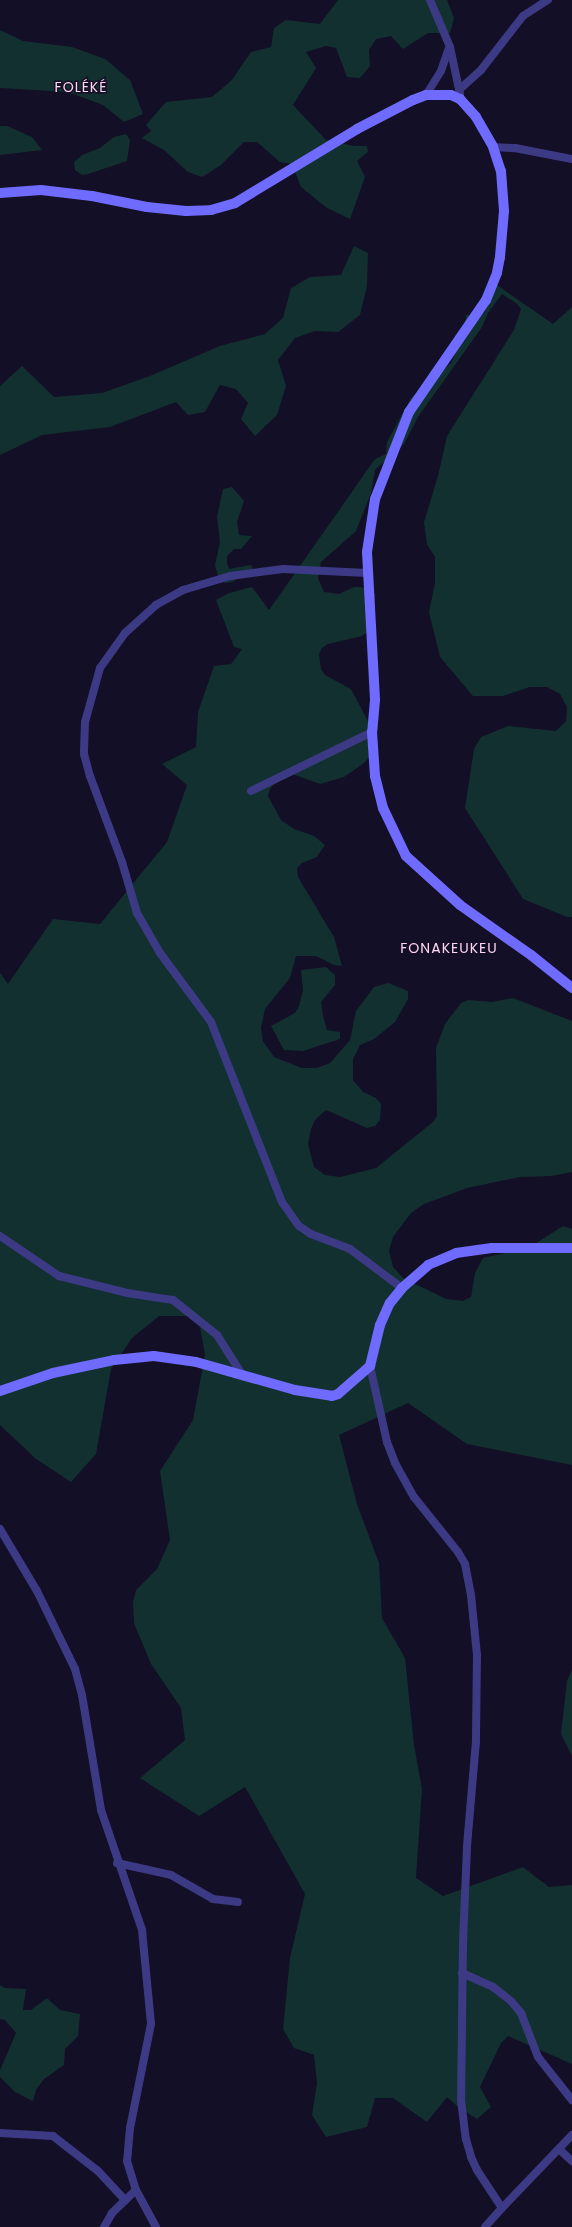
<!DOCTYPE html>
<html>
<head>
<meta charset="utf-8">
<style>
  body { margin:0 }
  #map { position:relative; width:572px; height:2227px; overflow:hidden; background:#130f26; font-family:Poppins,sans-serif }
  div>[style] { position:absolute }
  .green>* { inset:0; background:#12302f }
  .street>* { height:8px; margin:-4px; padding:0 4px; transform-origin:4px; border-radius:4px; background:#3d3a85 }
  .secondary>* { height:10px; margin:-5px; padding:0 5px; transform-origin:5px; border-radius:5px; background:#6f6bff }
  span { translate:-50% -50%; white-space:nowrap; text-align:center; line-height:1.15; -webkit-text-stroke:3px #130f26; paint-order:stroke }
  .quarter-label { font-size:14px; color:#ffd6f0; letter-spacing:1px }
</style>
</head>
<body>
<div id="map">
  <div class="green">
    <div style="clip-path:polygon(338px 0,447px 0,454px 18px,450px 33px,428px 33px,403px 49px,391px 36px,376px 39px,369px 50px,370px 66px,360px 78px,347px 77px,336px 48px,326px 46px,306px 52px,316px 68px,293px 105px,326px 140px,354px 146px,367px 146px,368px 152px,357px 161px,365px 177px,350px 219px,327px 208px,301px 187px,292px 164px,280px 162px,257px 142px,244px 142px,221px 165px,202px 177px,188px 172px,164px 150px,142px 138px,151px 131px,146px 125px,166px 102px,212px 97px,232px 80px,251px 52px,271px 47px,274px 28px,286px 20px,320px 24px)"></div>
    <div style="clip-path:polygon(0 30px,23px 41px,72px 47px,105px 59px,130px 80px,143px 114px,124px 122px,103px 105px,68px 92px,0 88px)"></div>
    <div style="clip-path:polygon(0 126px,7px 126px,32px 137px,42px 150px,0 155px)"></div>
    <div style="clip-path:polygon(126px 134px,130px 140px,127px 161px,88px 174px,82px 175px,75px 170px,74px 162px,82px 155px,100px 148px,114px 137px)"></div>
    <div style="clip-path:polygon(354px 246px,368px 253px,367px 286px,360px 315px,338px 332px,315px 331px,295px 338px,278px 360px,286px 386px,277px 415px,255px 436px,241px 419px,248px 403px,236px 389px,220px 385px,205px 412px,188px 415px,176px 402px,110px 427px,42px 435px,0 455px,0 386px,22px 366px,54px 397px,102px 393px,150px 376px,220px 346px,265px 334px,283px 318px,291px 288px,310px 277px,341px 275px)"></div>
    <div style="clip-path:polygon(497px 285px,553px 324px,572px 307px,572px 917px,567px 917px,523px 899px,465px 808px,474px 749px,481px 737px,508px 726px,556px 731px,566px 721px,567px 707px,560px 694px,547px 687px,530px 687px,503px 696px,473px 696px,440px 657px,429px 612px,435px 583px,435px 557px,427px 544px,424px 522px,438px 476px,447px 436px,514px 330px,521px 309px,516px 303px,502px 294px,488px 313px,482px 327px,418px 417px,404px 444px,375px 470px,371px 493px,356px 531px,321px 562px,318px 578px,324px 592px,339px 594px,354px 587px,361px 587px,375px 594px,374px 617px,369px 631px,362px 636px,328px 644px,322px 648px,319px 654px,321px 669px,325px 675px,351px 689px,370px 725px,370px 756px,364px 763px,344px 777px,320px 784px,284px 771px,270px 789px,268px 796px,281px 820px,294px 829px,314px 836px,325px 845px,317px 857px,302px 863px,297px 868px,298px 877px,334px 937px,342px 966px,334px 965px,316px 956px,296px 956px,290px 978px,265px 1009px,261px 1028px,263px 1041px,274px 1057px,302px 1068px,317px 1068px,330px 1063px,350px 1040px,356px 1011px,374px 987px,388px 983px,408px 991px,408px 999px,395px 1022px,374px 1039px,360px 1045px,353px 1059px,353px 1080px,363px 1092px,376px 1098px,381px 1104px,380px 1120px,375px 1126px,367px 1128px,326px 1110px,315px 1120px,311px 1129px,308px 1144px,314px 1167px,325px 1175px,340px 1177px,376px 1168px,433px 1122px,437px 1116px,436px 1048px,445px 1024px,461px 1003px,468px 1000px,492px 1002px,513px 998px,572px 1021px,572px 1172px,551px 1176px,520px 1177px,467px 1188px,424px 1204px,411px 1213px,393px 1237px,389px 1251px,393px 1267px,403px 1278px,446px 1299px,463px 1301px,471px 1297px,475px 1273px,483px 1258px,530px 1247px,563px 1226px,572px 1229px,572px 1465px,467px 1444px,408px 1403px,339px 1435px,357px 1504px,379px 1563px,382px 1618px,405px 1658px,414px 1745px,422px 1789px,416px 1878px,443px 1896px,523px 1867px,549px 1887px,572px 1885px,572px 2064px,508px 2036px,501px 2043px,480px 2087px,491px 2107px,477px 2119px,458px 2107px,447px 2097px,427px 2122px,393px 2098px,375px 2098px,367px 2127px,326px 2137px,312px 2115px,317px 2083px,314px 2055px,294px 2048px,283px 2029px,290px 1958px,305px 1894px,245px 1787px,199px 1816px,140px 1778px,185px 1740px,181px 1708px,151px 1664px,134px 1623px,133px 1602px,136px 1590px,157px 1569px,170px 1540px,160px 1471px,193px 1420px,205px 1355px,198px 1316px,159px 1316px,132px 1338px,111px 1369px,96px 1454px,71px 1482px,36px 1459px,0 1425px,0 973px,8px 984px,53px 919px,100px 924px,167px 842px,187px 785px,162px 764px,196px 747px,198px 712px,214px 666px,231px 664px,242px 649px,234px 647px,216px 600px,229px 593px,252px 587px,269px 610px,375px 459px,386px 454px,387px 442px,411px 398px,451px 363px,464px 335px,466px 315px,484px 313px)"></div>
    <div style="clip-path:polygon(232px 487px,244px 501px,237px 522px,239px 535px,252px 536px,241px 549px,234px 549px,227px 556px,227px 563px,229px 569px,251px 565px,253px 569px,232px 582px,225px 583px,218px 576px,215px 565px,220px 542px,217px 517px,223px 489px)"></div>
    <div style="clip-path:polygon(326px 967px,335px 975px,335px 985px,321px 1002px,323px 1016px,327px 1030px,340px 1032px,340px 1039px,303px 1051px,284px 1050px,271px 1026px,295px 1013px,299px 1006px,303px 990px,301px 970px)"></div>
    <div style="clip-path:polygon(572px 1670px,572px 1756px,561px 1734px,567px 1681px)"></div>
    <div style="clip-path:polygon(0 1985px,5px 1988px,26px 1989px,23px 2010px,31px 2010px,47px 1998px,60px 2010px,80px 2014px,78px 2036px,65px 2049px,64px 2065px,44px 2079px,36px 2090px,33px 2101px,15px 2092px,0 2077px,0 2070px,16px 2033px,5px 2020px,0 2019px)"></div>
  </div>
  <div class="street">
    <div style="left:430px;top:0;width:51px;rotate:66.9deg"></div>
    <div style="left:450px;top:47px;width:48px;rotate:78deg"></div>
    <div style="left:460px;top:89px;width:28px;rotate:-42deg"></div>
    <div style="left:481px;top:70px;width:68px;rotate:-52.1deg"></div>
    <div style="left:523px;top:16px;width:30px;rotate:-33deg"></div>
    <div style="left:426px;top:95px;width:28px;rotate:-58deg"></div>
    <div style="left:441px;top:71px;width:24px;rotate:-71deg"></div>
    <div style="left:493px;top:147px;width:22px;rotate:3deg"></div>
    <div style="left:515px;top:148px;width:58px;rotate:10.9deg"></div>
    <div style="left:367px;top:573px;width:84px;rotate:-177.3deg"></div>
    <div style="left:283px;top:569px;width:53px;rotate:172.5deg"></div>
    <div style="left:230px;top:576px;width:49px;rotate:163.4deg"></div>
    <div style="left:183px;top:590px;width:31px;rotate:151deg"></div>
    <div style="left:156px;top:605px;width:42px;rotate:137.9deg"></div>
    <div style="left:125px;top:633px;width:43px;rotate:125.5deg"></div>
    <div style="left:100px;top:668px;width:56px;rotate:105.5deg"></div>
    <div style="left:85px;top:722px;width:32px;rotate:92deg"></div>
    <div style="left:84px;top:754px;width:23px;rotate:75deg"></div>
    <div style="left:90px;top:776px;width:92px;rotate:69.6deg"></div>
    <div style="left:122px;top:862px;width:53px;rotate:73.6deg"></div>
    <div style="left:137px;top:913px;width:46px;rotate:60.1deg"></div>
    <div style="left:160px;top:953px;width:86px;rotate:53.5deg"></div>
    <div style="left:211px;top:1022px;width:193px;rotate:68.5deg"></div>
    <div style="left:282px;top:1202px;width:29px;rotate:55deg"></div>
    <div style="left:299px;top:1226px;width:14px;rotate:34deg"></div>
    <div style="left:311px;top:1234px;width:42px;rotate:21deg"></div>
    <div style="left:350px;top:1249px;width:65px;rotate:36.9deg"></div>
    <div style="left:251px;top:791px;width:135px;rotate:-26deg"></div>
    <div style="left:0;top:1236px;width:71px;rotate:34.1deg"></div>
    <div style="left:59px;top:1276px;width:70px;rotate:14deg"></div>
    <div style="left:127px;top:1293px;width:47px;rotate:8.7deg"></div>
    <div style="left:173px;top:1300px;width:56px;rotate:38.5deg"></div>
    <div style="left:217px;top:1335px;width:49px;rotate:57.6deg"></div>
    <div style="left:370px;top:1366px;width:78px;rotate:77.4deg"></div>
    <div style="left:387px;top:1442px;width:22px;rotate:69deg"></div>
    <div style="left:395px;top:1463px;width:39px;rotate:61deg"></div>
    <div style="left:414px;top:1497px;width:70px;rotate:51.3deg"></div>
    <div style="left:458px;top:1552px;width:14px;rotate:60deg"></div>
    <div style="left:465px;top:1564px;width:32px;rotate:79deg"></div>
    <div style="left:471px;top:1595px;width:60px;rotate:84.3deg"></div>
    <div style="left:477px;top:1655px;width:86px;rotate:90.7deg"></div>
    <div style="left:476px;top:1741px;width:106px;rotate:94.9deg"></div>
    <div style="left:467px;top:1847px;width:95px;rotate:92.4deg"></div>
    <div style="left:463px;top:1942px;width:158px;rotate:90.7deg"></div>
    <div style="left:461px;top:2100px;width:39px;rotate:83deg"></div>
    <div style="left:466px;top:2139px;width:19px;rotate:74deg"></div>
    <div style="left:471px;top:2157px;width:14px;rotate:65deg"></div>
    <div style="left:477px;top:2170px;width:45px;rotate:56.7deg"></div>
    <div style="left:502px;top:2208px;width:25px;rotate:132deg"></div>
    <div style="left:0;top:1529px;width:72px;rotate:59.2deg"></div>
    <div style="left:37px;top:1591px;width:87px;rotate:64deg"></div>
    <div style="left:75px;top:1669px;width:27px;rotate:75deg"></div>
    <div style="left:82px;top:1695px;width:117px;rotate:80.6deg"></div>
    <div style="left:101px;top:1810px;width:127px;rotate:71.1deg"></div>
    <div style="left:142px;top:1930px;width:94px;rotate:84.5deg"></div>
    <div style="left:151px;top:2024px;width:106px;rotate:101.4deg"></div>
    <div style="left:130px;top:2128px;width:33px;rotate:95deg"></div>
    <div style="left:127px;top:2161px;width:30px;rotate:73deg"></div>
    <div style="left:136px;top:2190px;width:42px;rotate:61.6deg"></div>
    <div style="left:117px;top:1863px;width:55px;rotate:12.5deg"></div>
    <div style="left:171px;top:1875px;width:48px;rotate:29.7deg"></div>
    <div style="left:213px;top:1899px;width:25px;rotate:7deg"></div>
    <div style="left:462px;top:1973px;width:34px;rotate:24deg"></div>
    <div style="left:493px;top:1987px;width:23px;rotate:38deg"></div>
    <div style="left:511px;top:2001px;width:16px;rotate:50deg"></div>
    <div style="left:521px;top:2013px;width:47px;rotate:68.9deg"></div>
    <div style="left:538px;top:2057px;width:55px;rotate:51.7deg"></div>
    <div style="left:0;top:2133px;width:53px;rotate:3.2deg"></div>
    <div style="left:53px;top:2136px;width:57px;rotate:37.9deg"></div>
    <div style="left:98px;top:2171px;width:40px;rotate:47deg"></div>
    <div style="left:559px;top:2149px;width:18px;rotate:43deg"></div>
    <div style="left:502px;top:2208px;width:101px;rotate:-46.2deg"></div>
    <div style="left:104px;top:2227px;width:16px;rotate:-60deg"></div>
    <div style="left:112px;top:2213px;width:33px;rotate:-44deg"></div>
  </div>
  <div class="secondary">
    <div style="left:0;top:193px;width:41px;rotate:-4.2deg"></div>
    <div style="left:41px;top:190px;width:51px;rotate:6.7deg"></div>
    <div style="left:92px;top:196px;width:56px;rotate:11.3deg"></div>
    <div style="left:147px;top:207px;width:39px;rotate:6deg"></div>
    <div style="left:186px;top:211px;width:25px;rotate:-2deg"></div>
    <div style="left:211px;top:210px;width:25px;rotate:-16deg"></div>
    <div style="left:235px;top:203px;width:143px;rotate:-31.2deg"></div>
    <div style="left:357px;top:129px;width:63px;rotate:-27.4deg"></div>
    <div style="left:413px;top:100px;width:14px;rotate:-21deg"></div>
    <div style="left:426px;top:95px;width:25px"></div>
    <div style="left:451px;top:95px;width:10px;rotate:24deg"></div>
    <div style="left:460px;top:99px;width:24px;rotate:48deg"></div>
    <div style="left:476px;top:117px;width:34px;rotate:60deg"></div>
    <div style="left:493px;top:147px;width:25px;rotate:72deg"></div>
    <div style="left:501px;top:171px;width:40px;rotate:85.7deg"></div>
    <div style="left:504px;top:211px;width:46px;rotate:95deg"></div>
    <div style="left:500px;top:257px;width:16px;rotate:101deg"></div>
    <div style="left:497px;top:273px;width:29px;rotate:112deg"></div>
    <div style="left:486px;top:300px;width:136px;rotate:124.5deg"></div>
    <div style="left:409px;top:412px;width:93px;rotate:111.3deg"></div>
    <div style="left:375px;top:499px;width:54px;rotate:98.6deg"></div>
    <div style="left:367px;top:552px;width:148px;rotate:86.9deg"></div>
    <div style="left:375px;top:700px;width:32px;rotate:95deg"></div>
    <div style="left:372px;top:732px;width:44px;rotate:86.1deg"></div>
    <div style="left:375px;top:776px;width:33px;rotate:76deg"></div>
    <div style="left:383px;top:808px;width:53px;rotate:64.4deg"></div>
    <div style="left:406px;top:856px;width:73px;rotate:42.2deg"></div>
    <div style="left:460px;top:905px;width:87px;rotate:35.2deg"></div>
    <div style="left:531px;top:955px;width:53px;rotate:38.8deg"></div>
    <div style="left:0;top:1391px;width:56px;rotate:-18.8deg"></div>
    <div style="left:53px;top:1373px;width:62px;rotate:-12deg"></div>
    <div style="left:114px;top:1360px;width:40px;rotate:-5.7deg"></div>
    <div style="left:154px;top:1356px;width:42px;rotate:8.1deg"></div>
    <div style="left:196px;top:1362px;width:103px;rotate:15.8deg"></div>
    <div style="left:295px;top:1390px;width:37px;rotate:9deg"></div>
    <div style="left:332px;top:1396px;width:6px;rotate:-18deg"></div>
    <div style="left:338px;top:1394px;width:43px;rotate:-41.2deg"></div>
    <div style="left:370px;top:1366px;width:42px;rotate:-76.3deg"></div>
    <div style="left:380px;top:1325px;width:24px;rotate:-66deg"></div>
    <div style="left:390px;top:1303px;width:19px;rotate:-51deg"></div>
    <div style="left:402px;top:1288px;width:35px;rotate:-41deg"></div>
    <div style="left:428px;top:1265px;width:30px;rotate:-23deg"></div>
    <div style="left:456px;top:1253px;width:36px;rotate:-8deg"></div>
    <div style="left:492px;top:1248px;width:80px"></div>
  </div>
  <div class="quarter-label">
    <span style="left:81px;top:87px">FOLÉKÉ</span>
    <span style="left:449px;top:948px">FONAKEUKEU</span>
  </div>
</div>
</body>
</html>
